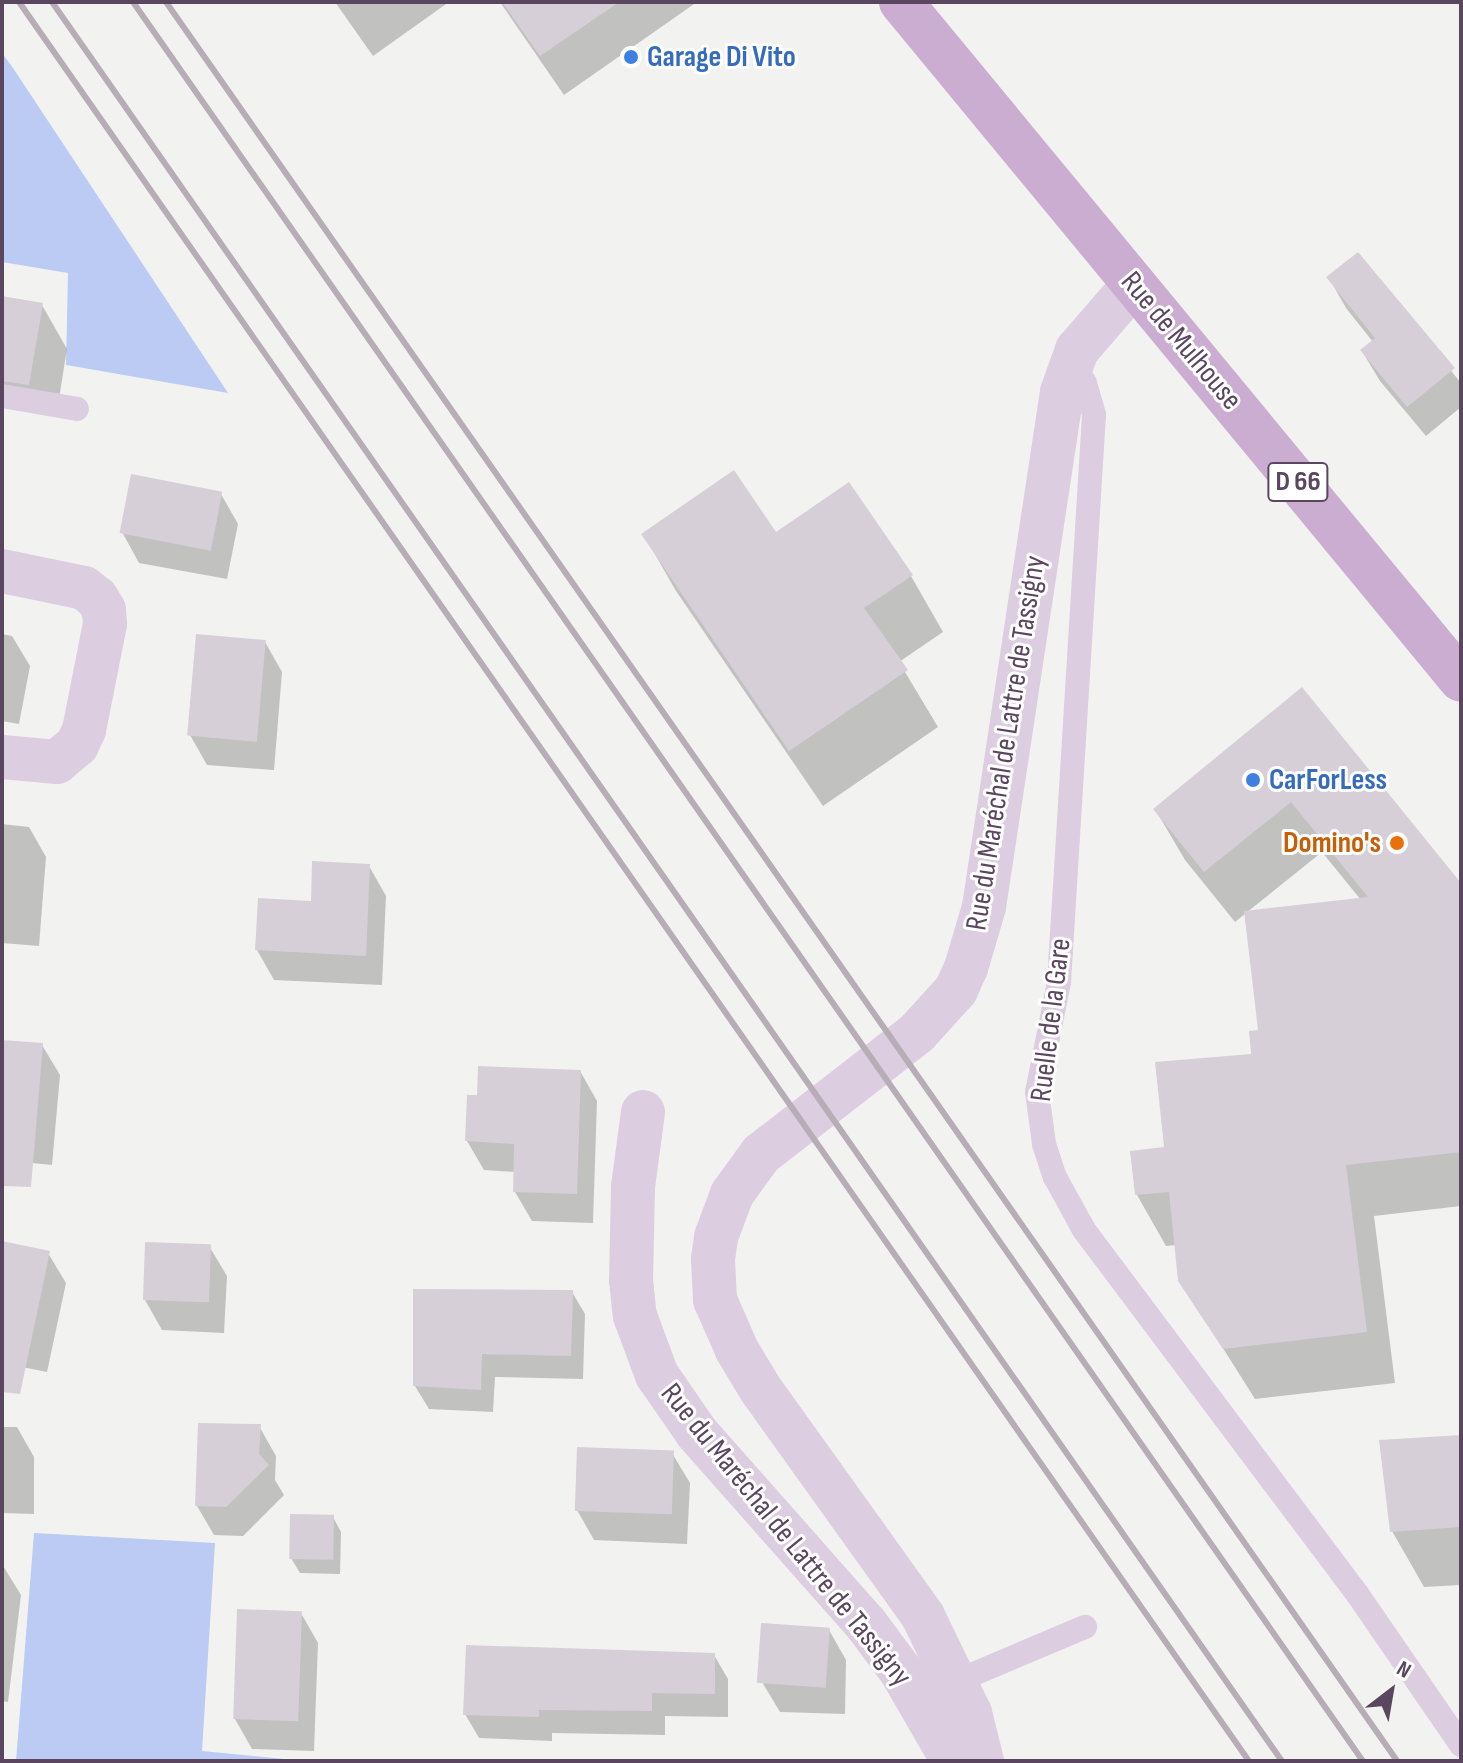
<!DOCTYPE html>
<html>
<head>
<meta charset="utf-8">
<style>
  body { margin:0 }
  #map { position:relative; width:1463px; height:1763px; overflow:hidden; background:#f2f3f0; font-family:"Sofia Sans Condensed",sans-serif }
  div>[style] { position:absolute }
  .green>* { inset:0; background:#bbcbf3 }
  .shadow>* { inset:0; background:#0003 }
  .building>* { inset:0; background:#d7cfd8; transform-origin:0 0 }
  .lane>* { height:24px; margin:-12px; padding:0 12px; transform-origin:12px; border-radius:12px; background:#ddcde1 }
  .street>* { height:44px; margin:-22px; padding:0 22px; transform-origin:22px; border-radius:22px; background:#ddcde1 }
  .primary>* { height:44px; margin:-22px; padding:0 22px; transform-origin:22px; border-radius:22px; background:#cbadd1 }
  .rail>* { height:6px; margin:-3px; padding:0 3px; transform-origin:3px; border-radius:3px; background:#b6adb7 }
  .dots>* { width:22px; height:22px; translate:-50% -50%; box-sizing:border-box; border:4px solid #fff; border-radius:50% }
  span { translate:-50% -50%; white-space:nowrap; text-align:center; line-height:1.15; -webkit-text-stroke:6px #fff; paint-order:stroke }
  .shield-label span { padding:2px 6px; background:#fff; border:2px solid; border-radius:6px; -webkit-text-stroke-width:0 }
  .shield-label { font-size:28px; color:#5a465f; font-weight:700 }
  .shop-label { font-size:30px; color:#366cbe; font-weight:700 }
  .left { translate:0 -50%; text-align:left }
  .street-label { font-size:30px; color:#5a465f }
  .food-label { font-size:30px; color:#c56008; font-weight:700 }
  .right { translate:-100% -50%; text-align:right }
  .frame { position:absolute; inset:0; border:4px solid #5a465f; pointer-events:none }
  .north { position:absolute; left:1351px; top:1651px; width:80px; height:80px; -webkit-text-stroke:6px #fff; paint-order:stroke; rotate:31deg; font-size:22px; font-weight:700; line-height:32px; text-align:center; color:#5a465f }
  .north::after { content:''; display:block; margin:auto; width:28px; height:36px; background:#5a465f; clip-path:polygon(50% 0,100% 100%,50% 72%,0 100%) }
</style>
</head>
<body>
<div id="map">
  <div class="green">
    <div style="clip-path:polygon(2px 53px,13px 68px,228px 393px,66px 365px,68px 273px,2px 262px)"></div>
    <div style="clip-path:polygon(34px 1533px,215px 1543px,202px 1751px,304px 1761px,16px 1761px)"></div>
  </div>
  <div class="shadow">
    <div style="clip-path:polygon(335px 2px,449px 2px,373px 56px)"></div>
    <div style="clip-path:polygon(500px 2px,697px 2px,564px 95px)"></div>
    <div style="clip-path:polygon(1357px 255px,1461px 383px,1461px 407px,1426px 436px,1380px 381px,1362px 351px,1373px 342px,1346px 308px,1329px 278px)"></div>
    <div style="clip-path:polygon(2px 298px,42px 305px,67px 349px,57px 411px,2px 403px)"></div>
    <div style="clip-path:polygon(221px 494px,238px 524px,227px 579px,139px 563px,122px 532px)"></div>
    <div style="clip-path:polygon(775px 534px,911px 576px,943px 632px,899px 662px,938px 727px,823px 806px,676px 591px,644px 535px)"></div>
    <div style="clip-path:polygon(2px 634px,12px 636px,30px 666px,19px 724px,2px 721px)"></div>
    <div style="clip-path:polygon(265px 642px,282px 672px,274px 770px,207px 765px,190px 735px)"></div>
    <div style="clip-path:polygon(evenodd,1302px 690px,1461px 886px,1461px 1206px,1374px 1216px,1395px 1383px,1255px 1399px,1180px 1280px,1176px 1245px,1166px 1246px,1137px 1195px,1132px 1152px,1166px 1149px,1253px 1056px,1260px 1032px,1246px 913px,1235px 922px,1185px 860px,1155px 809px,1302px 690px,1322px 852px,1361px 900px,1246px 913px,1322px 852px)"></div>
    <div style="clip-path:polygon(2px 824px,29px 827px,46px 857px,39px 946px,2px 943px)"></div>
    <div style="clip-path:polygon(369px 866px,386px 896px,382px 985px,274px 980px,257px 950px,313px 903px)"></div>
    <div style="clip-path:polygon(2px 1042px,42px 1045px,60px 1075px,52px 1165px,2px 1160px)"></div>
    <div style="clip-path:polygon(580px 1071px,597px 1101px,593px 1223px,532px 1221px,515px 1192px,516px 1172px,484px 1170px,467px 1141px)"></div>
    <div style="clip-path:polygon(2px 1243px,48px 1253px,66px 1283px,47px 1372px,2px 1363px)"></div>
    <div style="clip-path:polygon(209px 1246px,227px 1276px,224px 1333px,162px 1330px,145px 1300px)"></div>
    <div style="clip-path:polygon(572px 1292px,585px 1314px,583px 1379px,495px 1377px,493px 1412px,429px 1409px,415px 1386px)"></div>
    <div style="clip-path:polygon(259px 1426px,276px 1456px,275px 1480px,284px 1495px,243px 1536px,214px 1535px,197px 1506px)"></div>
    <div style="clip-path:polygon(2px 1427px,17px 1427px,34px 1457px,34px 1514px,2px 1513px)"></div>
    <div style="clip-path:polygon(1461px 1437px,1461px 1585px,1424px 1587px,1392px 1531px)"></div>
    <div style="clip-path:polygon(672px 1453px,690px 1483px,687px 1544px,594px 1540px,577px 1510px)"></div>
    <div style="clip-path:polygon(333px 1517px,341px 1532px,340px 1574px,300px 1573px,291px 1558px)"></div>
    <div style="clip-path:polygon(2px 1564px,21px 1595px,8px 1702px,2px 1701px)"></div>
    <div style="clip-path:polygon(301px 1613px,318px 1643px,314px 1751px,252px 1749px,235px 1719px)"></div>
    <div style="clip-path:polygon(829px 1630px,846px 1660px,845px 1714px,780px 1712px,762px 1682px)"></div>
    <div style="clip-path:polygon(714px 1655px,728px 1679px,728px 1717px,665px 1716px,665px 1735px,552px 1733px,552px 1741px,479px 1738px,465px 1714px)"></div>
  </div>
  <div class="building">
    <div style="clip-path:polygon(502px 2px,619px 2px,540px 56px)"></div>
    <div style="clip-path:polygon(1358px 252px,1455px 368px,1407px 407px,1360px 350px,1375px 338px,1326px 277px)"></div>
    <div style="clip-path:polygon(2px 296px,43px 303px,29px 385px,2px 381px)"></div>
    <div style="clip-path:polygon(734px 470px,776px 532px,849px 482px,913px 575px,864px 608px,908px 670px,789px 751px,641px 534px)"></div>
    <div style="left:131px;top:474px;width:93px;height:60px;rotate:11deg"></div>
    <div style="left:196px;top:634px;width:70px;height:102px;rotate:5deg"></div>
    <div style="clip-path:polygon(1302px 687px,1461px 883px,1461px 1152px,1346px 1165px,1367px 1332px,1223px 1349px,1178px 1281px,1169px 1192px,1135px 1195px,1130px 1151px,1164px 1147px,1155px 1062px,1251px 1054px,1249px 1031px,1258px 1030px,1244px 911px,1368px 897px,1291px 802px,1204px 872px,1153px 809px)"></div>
    <div style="clip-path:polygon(312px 861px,370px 864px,366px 956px,255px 950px,258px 898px,311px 901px)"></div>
    <div style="clip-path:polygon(2px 1040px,43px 1043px,31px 1187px,2px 1186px)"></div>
    <div style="clip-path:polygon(478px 1066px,581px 1070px,577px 1194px,513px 1192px,514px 1144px,465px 1141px,467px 1095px,477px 1095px)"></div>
    <div style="clip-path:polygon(2px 1241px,50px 1251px,20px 1394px,2px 1392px)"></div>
    <div style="left:145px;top:1242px;width:66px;height:58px;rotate:2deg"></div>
    <div style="clip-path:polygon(413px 1289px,573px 1290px,571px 1356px,482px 1354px,481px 1390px,413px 1386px)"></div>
    <div style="clip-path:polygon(198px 1423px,261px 1424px,259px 1454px,269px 1465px,226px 1507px,195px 1506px)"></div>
    <div style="clip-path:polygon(1461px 1435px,1461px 1527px,1390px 1532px,1379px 1440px)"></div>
    <div style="left:577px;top:1447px;width:97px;height:64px;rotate:2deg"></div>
    <div style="left:290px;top:1514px;width:44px;height:45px;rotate:1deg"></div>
    <div style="left:237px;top:1609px;width:65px;height:110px;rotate:2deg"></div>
    <div style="left:761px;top:1623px;width:69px;height:60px;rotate:4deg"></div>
    <div style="clip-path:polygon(466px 1645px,715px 1653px,715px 1694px,652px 1693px,652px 1711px,539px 1710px,539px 1717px,463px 1715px)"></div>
  </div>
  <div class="lane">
    <div style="left:1072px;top:360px;width:26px;rotate:61deg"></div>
    <div style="left:1085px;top:383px;width:33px;rotate:74deg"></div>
    <div style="left:1094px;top:415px;width:568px;rotate:93.53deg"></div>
    <div style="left:1059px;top:982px;width:112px;rotate:101.3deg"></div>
    <div style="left:1037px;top:1092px;width:52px;rotate:82.3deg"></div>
    <div style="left:1044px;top:1144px;width:35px;rotate:72deg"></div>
    <div style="left:1055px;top:1177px;width:60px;rotate:61.3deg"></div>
    <div style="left:1084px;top:1230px;width:456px;rotate:53.1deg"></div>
    <div style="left:1358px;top:1595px;width:182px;rotate:55.5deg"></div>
    <div style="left:2px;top:396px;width:76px;rotate:9.8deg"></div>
    <div style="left:957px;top:1681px;width:139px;rotate:-22.9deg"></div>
  </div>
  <div class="street">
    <div style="left:2px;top:571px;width:84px;rotate:11.7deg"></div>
    <div style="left:84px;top:588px;width:16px;rotate:38deg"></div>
    <div style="left:97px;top:598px;width:14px;rotate:60deg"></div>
    <div style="left:104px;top:610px;width:14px;rotate:86deg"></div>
    <div style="left:105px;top:624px;width:108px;rotate:101.2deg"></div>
    <div style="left:84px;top:730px;width:17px;rotate:115deg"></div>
    <div style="left:77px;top:745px;width:26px;rotate:140deg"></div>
    <div style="left:57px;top:762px;width:55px;rotate:-174.8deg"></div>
    <div style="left:643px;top:1112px;width:76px;rotate:97.6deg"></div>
    <div style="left:633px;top:1187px;width:93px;rotate:91.2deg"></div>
    <div style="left:631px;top:1280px;width:36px;rotate:84deg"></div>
    <div style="left:635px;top:1316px;width:63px;rotate:69.6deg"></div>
    <div style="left:657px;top:1375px;width:70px;rotate:55.4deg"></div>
    <div style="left:697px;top:1433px;width:255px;rotate:48.5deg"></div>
    <div style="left:866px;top:1624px;width:59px;rotate:53.3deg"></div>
    <div style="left:901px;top:1671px;width:104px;rotate:60deg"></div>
    <div style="left:982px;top:1761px;width:49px;rotate:-104deg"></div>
    <div style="left:970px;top:1713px;width:108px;rotate:-115.9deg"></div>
    <div style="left:923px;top:1616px;width:278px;rotate:-125.6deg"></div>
    <div style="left:761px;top:1390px;width:47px;rotate:-121deg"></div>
    <div style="left:737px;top:1350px;width:55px;rotate:-113.7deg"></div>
    <div style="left:715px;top:1300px;width:41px;rotate:-92.8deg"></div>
    <div style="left:713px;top:1259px;width:22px;rotate:-82deg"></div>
    <div style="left:716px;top:1237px;width:46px;rotate:-69.6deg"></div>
    <div style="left:732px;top:1194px;width:49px;rotate:-54.1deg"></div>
    <div style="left:761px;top:1154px;width:197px;rotate:-37.8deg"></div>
    <div style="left:917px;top:1033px;width:58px;rotate:-47.8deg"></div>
    <div style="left:956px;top:990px;width:24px;rotate:-66deg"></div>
    <div style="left:966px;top:968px;width:64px;rotate:-73.6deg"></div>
    <div style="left:984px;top:907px;width:521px;rotate:-81.39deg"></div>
    <div style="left:1062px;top:392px;width:45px;rotate:-70.3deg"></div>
    <div style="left:1077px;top:350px;width:87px;rotate:-49.2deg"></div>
  </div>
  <div class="primary">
    <div style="left:901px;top:2px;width:879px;rotate:50.44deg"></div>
  </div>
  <div class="rail">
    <div style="left:19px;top:2px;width:2146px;rotate:55.04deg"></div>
    <div style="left:52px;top:2px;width:2146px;rotate:55.04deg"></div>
    <div style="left:133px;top:2px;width:2146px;rotate:55.04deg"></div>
    <div style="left:166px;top:2px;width:2147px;rotate:55.01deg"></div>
  </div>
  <div class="dots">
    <div style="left:631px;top:57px;background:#3f7fe0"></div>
    <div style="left:1253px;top:780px;background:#3f7fe0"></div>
    <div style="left:1397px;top:843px;background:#e8710a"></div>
  </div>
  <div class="shield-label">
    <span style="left:1298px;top:482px">D 66</span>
  </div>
  <div class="shop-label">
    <span class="left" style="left:647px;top:57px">Garage Di Vito</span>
    <span class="left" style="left:1269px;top:780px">CarForLess</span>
  </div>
  <div class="street-label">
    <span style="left:1181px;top:341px;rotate:50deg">Rue de Mulhouse</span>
    <span style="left:1006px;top:743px;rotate:-81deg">Rue du Maréchal de Lattre de Tassigny</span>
    <span style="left:1051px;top:1020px;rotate:-83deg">Ruelle de la Gare</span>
    <span style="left:786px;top:1535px;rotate:51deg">Rue du Maréchal de Lattre de Tassigny</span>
  </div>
  <div class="food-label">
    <span class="right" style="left:1381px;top:843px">Domino's</span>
  </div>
  <div class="frame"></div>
  <div class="north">N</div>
</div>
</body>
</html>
